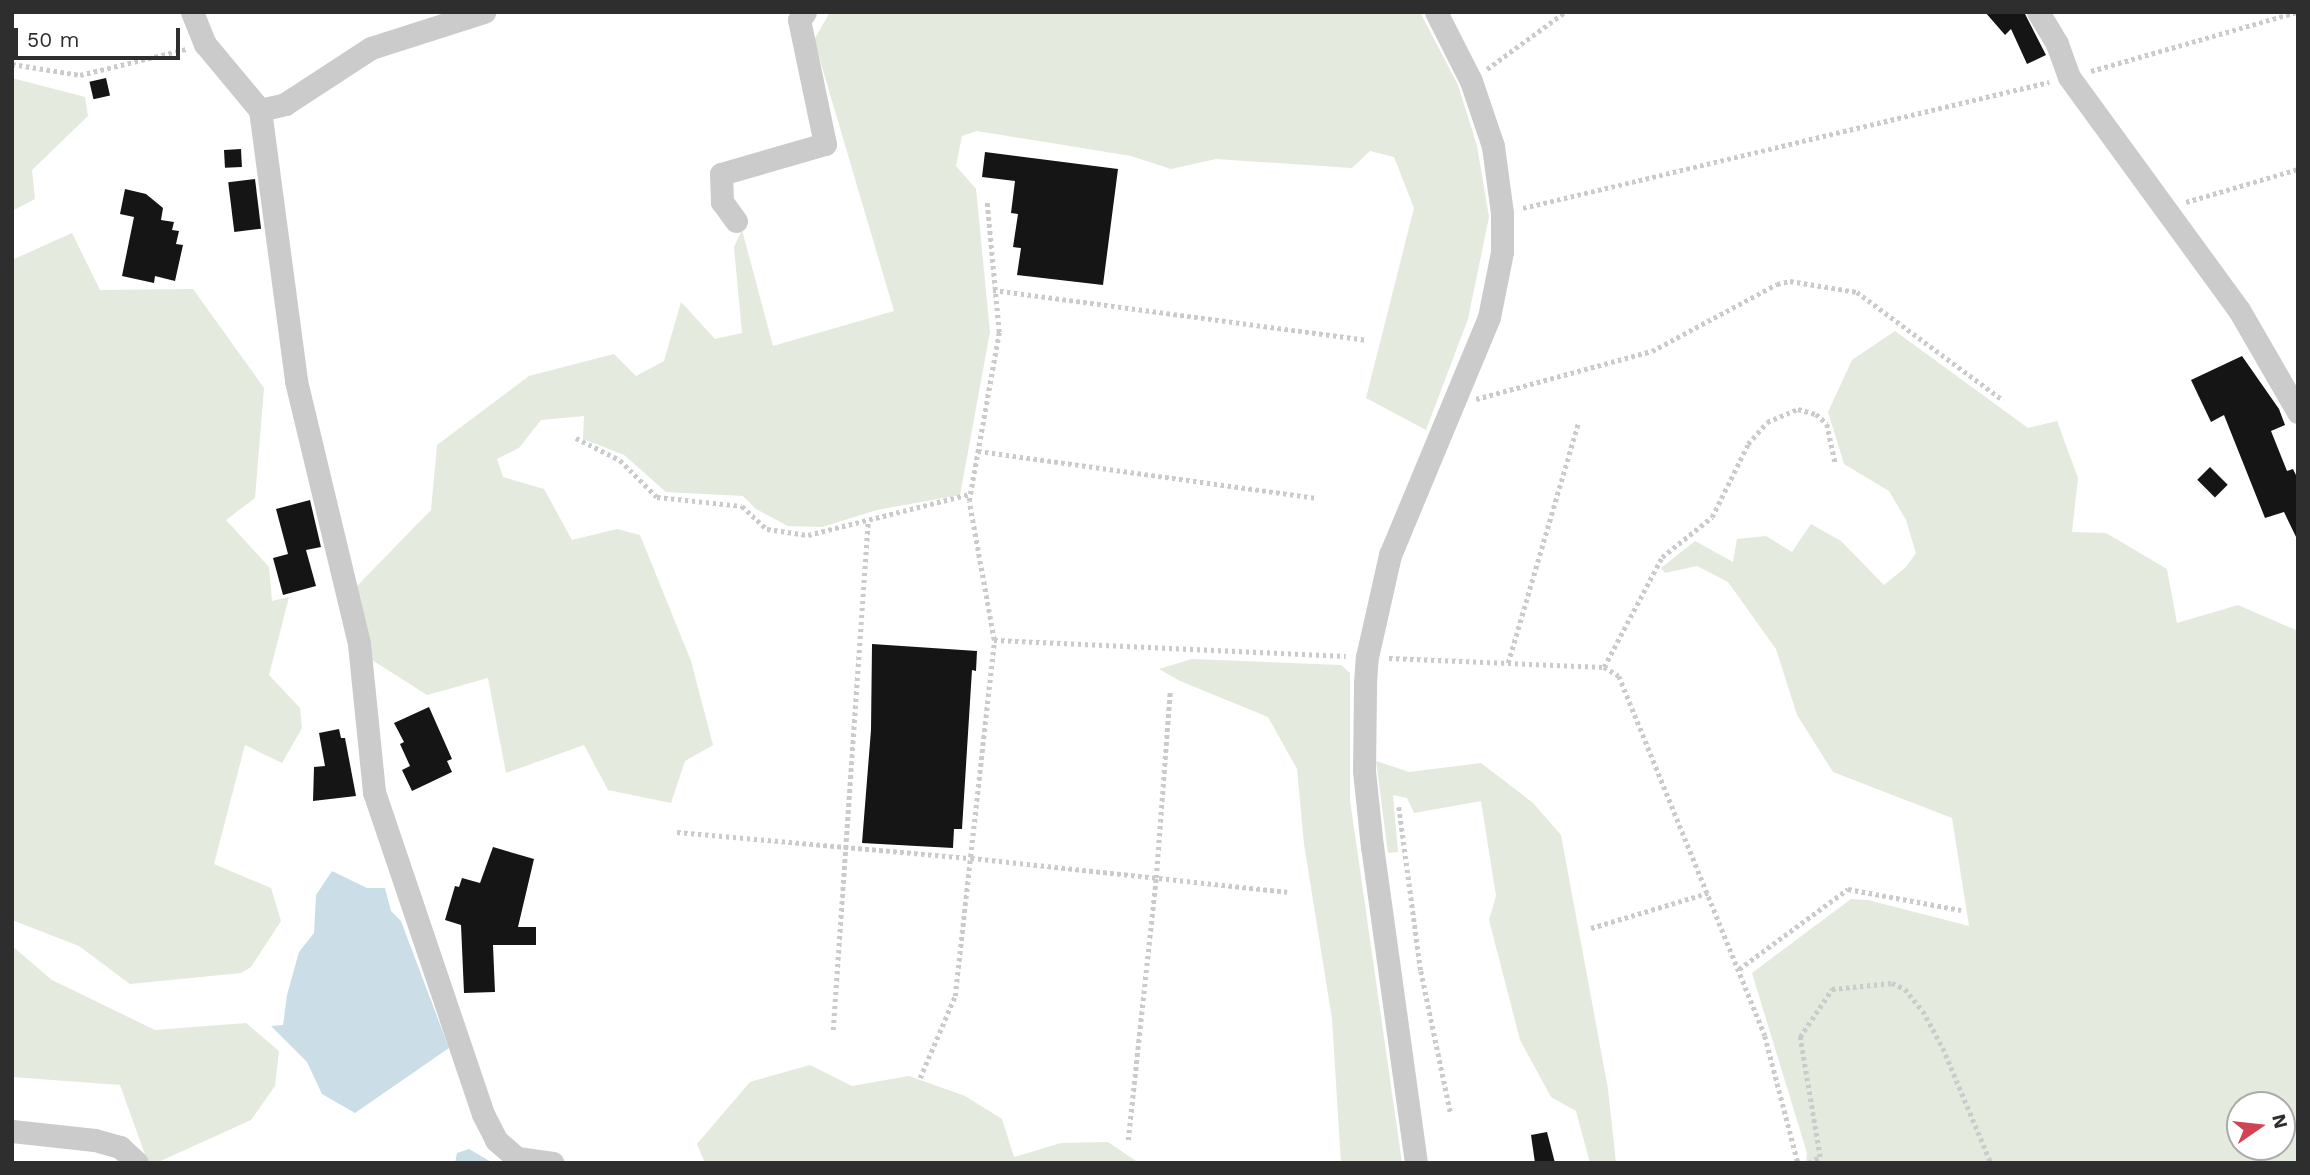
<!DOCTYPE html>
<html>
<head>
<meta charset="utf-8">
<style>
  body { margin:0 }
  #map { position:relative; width:2310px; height:1175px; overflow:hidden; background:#fff; font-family:"Work Sans",sans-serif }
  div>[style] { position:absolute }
  .green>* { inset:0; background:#e4eadd }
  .water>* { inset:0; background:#cbdee8 }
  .building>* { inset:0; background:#151515; transform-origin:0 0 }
  .path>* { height:4.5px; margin-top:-2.25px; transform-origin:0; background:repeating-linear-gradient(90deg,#cbcbcb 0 3.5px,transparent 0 7px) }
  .minor>* { height:23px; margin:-11.5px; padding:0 11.5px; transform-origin:11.5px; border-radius:11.5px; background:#cbcbcb }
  span { translate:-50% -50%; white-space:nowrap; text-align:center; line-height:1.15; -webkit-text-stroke:7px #fff; paint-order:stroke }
  .frame { position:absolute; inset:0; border:14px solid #2e2e2e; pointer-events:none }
  .north { position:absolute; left:2226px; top:1091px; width:70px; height:70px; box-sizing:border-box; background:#fff; border:2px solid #ababab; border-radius:50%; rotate:76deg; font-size:19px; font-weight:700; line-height:28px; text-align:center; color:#2e2e2e }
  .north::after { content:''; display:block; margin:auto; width:24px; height:32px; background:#d24352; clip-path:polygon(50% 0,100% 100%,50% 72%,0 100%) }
  .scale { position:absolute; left:14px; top:28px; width:166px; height:32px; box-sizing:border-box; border:4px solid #2e2e2e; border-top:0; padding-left:9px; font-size:21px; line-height:24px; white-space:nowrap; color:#2e2e2e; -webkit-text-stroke:5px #fff; paint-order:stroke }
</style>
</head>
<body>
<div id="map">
  <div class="green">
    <div style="clip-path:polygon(830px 12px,1420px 12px,1458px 85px,1477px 146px,1489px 217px,1468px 319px,1426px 430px,1366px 398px,1414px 208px,1394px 157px,1370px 151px,1352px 168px,1216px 159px,1171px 169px,1131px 156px,977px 131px,962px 136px,956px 166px,976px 189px,990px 332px,960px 495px,877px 510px,822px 527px,788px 526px,756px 509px,743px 496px,666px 492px,624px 455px,583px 439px,584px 416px,541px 420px,519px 448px,497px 459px,503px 477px,544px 489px,572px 540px,617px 529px,640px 535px,691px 661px,713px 745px,685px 761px,671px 803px,608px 790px,584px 745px,506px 773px,488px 678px,427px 695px,372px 660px,356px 587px,431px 510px,437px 445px,529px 376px,614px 354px,636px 376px,664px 361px,681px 302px,715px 339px,742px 333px,734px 247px,742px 230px,773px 346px,894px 311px,814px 40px)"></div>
    <div style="clip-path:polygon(12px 78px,85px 97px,88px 116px,32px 170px,35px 199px,12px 211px)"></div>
    <div style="clip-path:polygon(72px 233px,100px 290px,193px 289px,264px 388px,255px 498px,226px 520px,269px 567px,272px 601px,289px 597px,269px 675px,300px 708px,302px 728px,282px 763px,245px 745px,214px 864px,271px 888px,281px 921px,251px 967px,241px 973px,130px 984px,79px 946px,12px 920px,12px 260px)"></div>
    <div style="clip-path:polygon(evenodd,1895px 331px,2028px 428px,2057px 421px,2078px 478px,2072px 532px,2106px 533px,2167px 569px,2177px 623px,2238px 605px,2298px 631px,2298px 1163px,1806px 1163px,1807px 1153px,1752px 973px,1851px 899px,1868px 900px,1969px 926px,1952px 818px,1833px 772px,1797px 715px,1776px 649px,1728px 582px,1697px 566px,1665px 573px,1661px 568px,1695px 541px,1733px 562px,1737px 539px,1766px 536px,1792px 552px,1811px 524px,1841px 541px,1884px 585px,1906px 567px,1916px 553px,1906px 520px,1889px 491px,1844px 464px,1828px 412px,1852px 360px,1895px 331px,2282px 1105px,2282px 1147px,2240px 1147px,2240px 1105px,2282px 1105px)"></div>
    <div style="clip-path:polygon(1192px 659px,1341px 665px,1350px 673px,1350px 800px,1402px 1163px,1341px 1163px,1332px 1019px,1304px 844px,1297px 769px,1268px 717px,1180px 681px,1159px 669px)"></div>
    <div style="clip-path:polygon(1376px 761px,1409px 772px,1481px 763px,1533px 803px,1561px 835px,1608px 1089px,1616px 1163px,1590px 1163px,1576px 1111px,1551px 1097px,1520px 1040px,1489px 920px,1496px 896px,1481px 801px,1414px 813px,1407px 798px,1393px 795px,1398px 852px,1388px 853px)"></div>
    <div style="clip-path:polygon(12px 946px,52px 980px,155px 1030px,246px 1023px,279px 1051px,275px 1086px,251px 1120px,156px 1163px,148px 1163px,120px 1085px,12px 1077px)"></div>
    <div style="clip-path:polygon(810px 1065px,852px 1086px,909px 1076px,965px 1096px,1002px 1119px,1014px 1157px,1061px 1143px,1108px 1142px,1139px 1163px,705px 1163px,697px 1144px,750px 1082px)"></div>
  </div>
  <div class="water">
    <div style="clip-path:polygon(332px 871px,367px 888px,385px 888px,391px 911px,401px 921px,449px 1048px,355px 1113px,322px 1094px,307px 1062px,271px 1026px,283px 1025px,287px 995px,299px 952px,314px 933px,316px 895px)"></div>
    <div style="clip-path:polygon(469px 1149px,493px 1163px,455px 1163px,457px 1153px)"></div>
  </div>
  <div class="building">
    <div style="clip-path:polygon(1985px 12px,2024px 12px,2046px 55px,2027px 64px,2011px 29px,2005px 35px)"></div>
    <div style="left:106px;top:78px;width:18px;height:17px;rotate:77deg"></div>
    <div style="left:241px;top:149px;width:18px;height:17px;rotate:87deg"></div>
    <div style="clip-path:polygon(985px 152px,1118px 169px,1103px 285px,1017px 275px,1021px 248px,1013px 247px,1018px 214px,1011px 213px,1015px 181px,982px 177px)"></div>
    <div style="left:255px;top:179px;width:50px;height:27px;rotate:83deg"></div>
    <div style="clip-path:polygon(125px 189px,146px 194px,163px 208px,161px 220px,174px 222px,172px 230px,179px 231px,176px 244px,183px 245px,175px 281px,155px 276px,154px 283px,122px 276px,134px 217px,120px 214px)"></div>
    <div style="clip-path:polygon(2242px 356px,2279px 409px,2285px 425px,2271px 431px,2287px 471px,2293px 469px,2298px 479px,2298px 541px,2284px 512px,2265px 518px,2224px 415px,2211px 422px,2191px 380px)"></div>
    <div style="left:2210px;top:467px;width:25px;height:18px;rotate:45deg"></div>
    <div style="clip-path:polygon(310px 500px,321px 547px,306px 550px,316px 586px,283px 595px,273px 558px,288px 554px,276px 509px)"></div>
    <div style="clip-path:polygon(872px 644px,977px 651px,976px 671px,972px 670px,962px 829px,954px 829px,953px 848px,862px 843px,871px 730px)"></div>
    <div style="clip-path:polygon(429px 707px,452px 759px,447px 761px,452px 772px,412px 791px,402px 770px,410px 766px,400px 744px,404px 742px,394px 723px)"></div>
    <div style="clip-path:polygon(339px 729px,341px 738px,345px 738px,356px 796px,313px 801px,314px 767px,325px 766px,319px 733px)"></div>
    <div style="clip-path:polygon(493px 847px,534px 859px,518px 927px,536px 927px,536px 945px,493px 945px,495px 992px,464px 993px,461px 925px,445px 920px,455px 886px,459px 887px,462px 878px,480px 883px)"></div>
    <div style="clip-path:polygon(1547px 1132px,1555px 1163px,1535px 1163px,1531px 1135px)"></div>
  </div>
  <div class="path">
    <div style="left:12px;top:64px;width:69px;rotate:9.2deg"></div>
    <div style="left:80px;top:75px;width:110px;rotate:-13.7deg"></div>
    <div style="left:1487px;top:69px;width:97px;rotate:-36.2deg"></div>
    <div style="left:2091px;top:71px;width:214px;rotate:-16deg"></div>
    <div style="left:2186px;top:202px;width:117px;rotate:-16.4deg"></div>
    <div style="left:1523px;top:208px;width:541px;rotate:-13.47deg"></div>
    <div style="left:993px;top:290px;width:376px;rotate:7.6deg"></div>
    <div style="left:1476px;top:399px;width:182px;rotate:-15.3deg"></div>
    <div style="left:1652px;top:351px;width:142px;rotate:-28.2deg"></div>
    <div style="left:1777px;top:284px;width:13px;rotate:-13deg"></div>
    <div style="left:1790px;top:281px;width:68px;rotate:9.3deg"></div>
    <div style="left:1857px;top:292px;width:182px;rotate:36.5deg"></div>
    <div style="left:576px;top:438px;width:49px;rotate:26.6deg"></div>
    <div style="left:620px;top:460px;width:52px;rotate:45deg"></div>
    <div style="left:657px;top:497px;width:85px;rotate:6deg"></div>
    <div style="left:742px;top:506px;width:34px;rotate:43deg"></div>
    <div style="left:767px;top:529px;width:41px;rotate:8.3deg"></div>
    <div style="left:808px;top:535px;width:167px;rotate:-14.2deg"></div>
    <div style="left:978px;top:451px;width:341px;rotate:7.9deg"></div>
    <div style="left:994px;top:640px;width:352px;rotate:2.6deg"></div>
    <div style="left:1389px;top:658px;width:215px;rotate:2.4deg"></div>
    <div style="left:1604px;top:667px;width:17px;rotate:31deg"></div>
    <div style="left:1619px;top:676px;width:388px;rotate:67.9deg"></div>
    <div style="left:1765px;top:1036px;width:131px;rotate:75.4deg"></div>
    <div style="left:1508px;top:663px;width:250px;rotate:-73.7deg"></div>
    <div style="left:1604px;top:667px;width:124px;rotate:-62.2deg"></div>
    <div style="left:1662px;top:557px;width:64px;rotate:-38.7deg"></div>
    <div style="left:1712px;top:517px;width:81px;rotate:-63.7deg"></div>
    <div style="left:1748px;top:444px;width:29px;rotate:-49deg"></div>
    <div style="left:1767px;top:422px;width:34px;rotate:-23deg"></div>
    <div style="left:1798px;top:409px;width:19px;rotate:16deg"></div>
    <div style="left:1816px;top:414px;width:15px;rotate:42deg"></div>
    <div style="left:1827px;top:424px;width:40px;rotate:78deg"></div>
    <div style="left:1399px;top:807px;width:165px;rotate:82.4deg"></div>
    <div style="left:1421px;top:971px;width:146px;rotate:78.2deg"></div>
    <div style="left:677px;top:832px;width:295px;rotate:5.1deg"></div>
    <div style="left:971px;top:858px;width:318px;rotate:6.1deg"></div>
    <div style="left:1591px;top:928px;width:122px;rotate:-16.7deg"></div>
    <div style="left:1739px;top:969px;width:135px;rotate:-36.3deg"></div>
    <div style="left:1848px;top:889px;width:115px;rotate:10.5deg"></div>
    <div style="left:833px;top:1030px;width:511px;rotate:-86.07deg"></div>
    <div style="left:920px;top:1078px;width:89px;rotate:-66.9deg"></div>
    <div style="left:955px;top:996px;width:358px;rotate:-83.7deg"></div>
    <div style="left:994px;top:640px;width:141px;rotate:-100.2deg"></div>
    <div style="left:969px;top:501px;width:172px;rotate:-79.9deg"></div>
    <div style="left:999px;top:332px;width:130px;rotate:-95.3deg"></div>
    <div style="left:1128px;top:1140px;width:263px;rotate:-83.9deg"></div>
    <div style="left:1156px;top:878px;width:186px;rotate:-85.7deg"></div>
    <div style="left:1809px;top:1163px;width:13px;rotate:-29deg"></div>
    <div style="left:1820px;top:1157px;width:122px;rotate:-99.5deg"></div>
    <div style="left:1800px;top:1037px;width:58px;rotate:-56.3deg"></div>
    <div style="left:1832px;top:989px;width:60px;rotate:-5.7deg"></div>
    <div style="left:1892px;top:983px;width:14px;rotate:25deg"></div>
    <div style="left:1905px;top:989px;width:28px;rotate:51deg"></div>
    <div style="left:1923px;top:1011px;width:42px;rotate:61.6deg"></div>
    <div style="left:1943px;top:1048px;width:125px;rotate:67.3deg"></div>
  </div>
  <div class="minor">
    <div style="left:192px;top:12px;width:35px;rotate:68deg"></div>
    <div style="left:205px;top:44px;width:86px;rotate:50.2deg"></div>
    <div style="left:260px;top:110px;width:273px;rotate:82.4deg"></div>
    <div style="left:296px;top:381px;width:270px;rotate:76.5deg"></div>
    <div style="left:359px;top:644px;width:149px;rotate:84.2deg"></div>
    <div style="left:374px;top:792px;width:340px;rotate:71.3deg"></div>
    <div style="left:483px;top:1114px;width:29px;rotate:63deg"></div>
    <div style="left:496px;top:1140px;width:28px;rotate:41deg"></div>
    <div style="left:517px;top:1158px;width:36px;rotate:8deg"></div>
    <div style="left:2038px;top:12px;width:37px;rotate:59deg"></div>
    <div style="left:2057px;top:44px;width:35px;rotate:70deg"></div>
    <div style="left:2069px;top:77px;width:288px;rotate:53.9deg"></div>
    <div style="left:2239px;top:310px;width:118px;rotate:60deg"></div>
    <div style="left:260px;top:110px;width:26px;rotate:-13deg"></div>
    <div style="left:285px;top:104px;width:103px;rotate:-33.1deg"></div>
    <div style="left:371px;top:48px;width:119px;rotate:-17.7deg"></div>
    <div style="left:736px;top:221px;width:24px;rotate:-126deg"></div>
    <div style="left:722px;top:202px;width:28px;rotate:-92deg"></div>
    <div style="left:721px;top:174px;width:108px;rotate:-16.1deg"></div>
    <div style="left:825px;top:144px;width:127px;rotate:-101.8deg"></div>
    <div style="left:799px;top:20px;width:10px;rotate:-53deg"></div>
    <div style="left:12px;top:1131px;width:83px;rotate:6.2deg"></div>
    <div style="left:95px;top:1140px;width:26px;rotate:16deg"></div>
    <div style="left:120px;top:1147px;width:23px;rotate:43deg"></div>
    <div style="left:1416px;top:1163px;width:319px;rotate:-97.9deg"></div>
    <div style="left:1372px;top:847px;width:76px;rotate:-96deg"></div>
    <div style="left:1364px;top:771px;width:88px;rotate:-89.3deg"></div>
    <div style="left:1365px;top:683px;width:26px;rotate:-86deg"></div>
    <div style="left:1367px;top:657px;width:105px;rotate:-77.3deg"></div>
    <div style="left:1390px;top:555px;width:258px;rotate:-67.4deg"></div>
    <div style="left:1489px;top:317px;width:66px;rotate:-78.7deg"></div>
    <div style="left:1502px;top:252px;width:39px;rotate:-90deg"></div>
    <div style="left:1502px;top:213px;width:68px;rotate:-97.7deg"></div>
    <div style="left:1493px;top:146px;width:69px;rotate:-108.7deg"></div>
    <div style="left:1471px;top:81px;width:77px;rotate:-116.9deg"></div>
  </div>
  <div class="frame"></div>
  <div class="north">N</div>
  <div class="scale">50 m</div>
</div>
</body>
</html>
